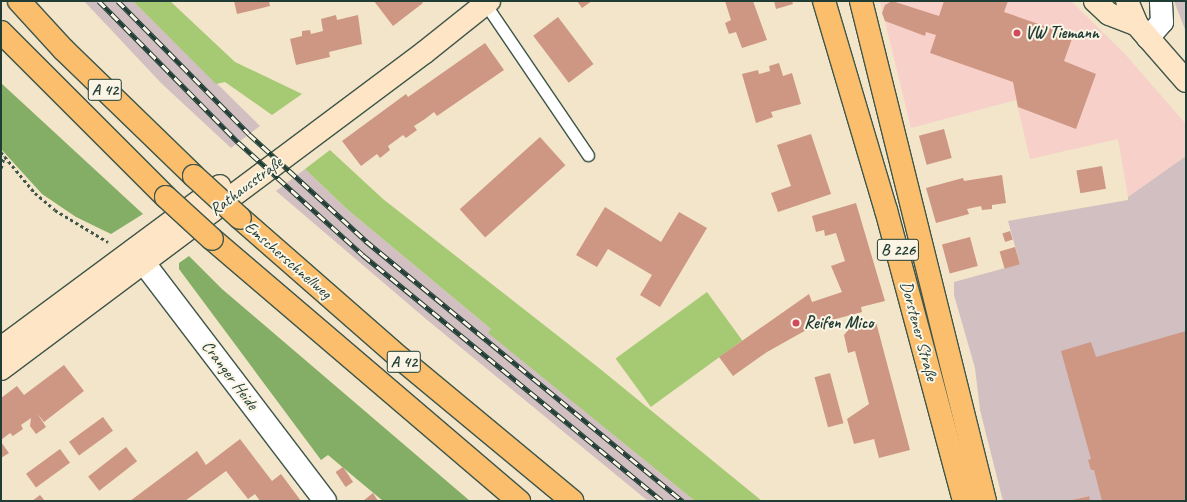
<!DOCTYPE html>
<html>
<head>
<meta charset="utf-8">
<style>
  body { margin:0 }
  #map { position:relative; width:1187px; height:502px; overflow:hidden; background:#f2e5c9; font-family:Caveat,sans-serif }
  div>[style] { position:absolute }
  .built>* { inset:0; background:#f7d1c9 }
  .industrial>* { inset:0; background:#d2bfc1 }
  .green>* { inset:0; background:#a6ca74; transform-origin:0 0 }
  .forest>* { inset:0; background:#84ae66 }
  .building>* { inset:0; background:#ce9783; transform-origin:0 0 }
  .path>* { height:2.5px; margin-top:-1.25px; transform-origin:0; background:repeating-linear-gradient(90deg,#3f564a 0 3px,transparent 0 6px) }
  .roads { filter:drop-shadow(1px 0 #3f564a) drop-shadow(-1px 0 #3f564a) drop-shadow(0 1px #3f564a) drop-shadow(0 -1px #3f564a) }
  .lane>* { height:11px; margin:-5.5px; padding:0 5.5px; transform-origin:5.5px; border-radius:5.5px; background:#fff }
  .street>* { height:22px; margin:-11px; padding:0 11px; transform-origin:11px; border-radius:11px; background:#fff }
  .secondary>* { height:22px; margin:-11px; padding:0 11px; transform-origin:11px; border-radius:11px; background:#fde5c5 }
  .primary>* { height:22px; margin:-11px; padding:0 11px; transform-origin:11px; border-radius:11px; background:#fabe6d }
  .highway>* { height:22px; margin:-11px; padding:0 11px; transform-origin:11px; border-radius:11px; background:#fabe6d }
  .rail>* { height:4.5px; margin-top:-2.25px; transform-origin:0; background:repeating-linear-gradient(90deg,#fcf5e5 0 9px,#1f3d34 0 18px); box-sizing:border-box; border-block:1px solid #1f3d34 }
  .bridges { filter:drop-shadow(1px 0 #3f564a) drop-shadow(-1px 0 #3f564a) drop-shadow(0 1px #3f564a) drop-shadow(0 -1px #3f564a) }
  .highway-bridge>* { height:22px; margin:-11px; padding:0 11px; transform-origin:11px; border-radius:11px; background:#fabe6d }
  .dots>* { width:11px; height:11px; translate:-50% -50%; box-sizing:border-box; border:2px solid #fcf5e5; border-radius:50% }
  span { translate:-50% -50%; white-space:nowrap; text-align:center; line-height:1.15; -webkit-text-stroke:4px #fcf5e5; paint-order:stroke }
  .shield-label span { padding:1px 3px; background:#fcf5e5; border:1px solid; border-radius:3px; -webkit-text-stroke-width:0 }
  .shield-label { font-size:16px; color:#1f3d34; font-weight:700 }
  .poi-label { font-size:17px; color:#1f3d34; font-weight:700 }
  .left { translate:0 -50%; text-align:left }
  .street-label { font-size:17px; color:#1f3d34 }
  .frame { position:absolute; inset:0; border:2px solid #1f3d34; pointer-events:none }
</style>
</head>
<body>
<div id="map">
  <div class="built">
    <div style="clip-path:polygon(880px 1px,1071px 1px,1124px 53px,1186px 124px,1186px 156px,1128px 197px,1118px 139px,1030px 159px,1016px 100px,911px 128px)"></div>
  </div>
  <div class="industrial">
    <div style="clip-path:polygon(84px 1px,133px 1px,260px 126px,231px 148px,161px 83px)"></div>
    <div style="clip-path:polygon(1173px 1px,1186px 1px,1186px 32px,1174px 1px)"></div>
    <div style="clip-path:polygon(1186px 156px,1186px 501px,1090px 501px,1088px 496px,1069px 501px,1003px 501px,980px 410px,975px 368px,954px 295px,954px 282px,1020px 264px,1008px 221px,1128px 200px,1128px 197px)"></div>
    <div style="clip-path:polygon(305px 169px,348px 210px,491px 329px,489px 333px,695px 501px,648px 501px,426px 319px,276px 191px)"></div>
  </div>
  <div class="green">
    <div style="clip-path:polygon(133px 1px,170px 1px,235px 62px,302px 94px,272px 115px,225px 82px,216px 84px)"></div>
    <div style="clip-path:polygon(330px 150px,383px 199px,599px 368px,762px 501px,695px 501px,488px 333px,491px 329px,348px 210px,305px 169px)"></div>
    <div style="left:707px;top:292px;width:60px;height:113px;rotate:54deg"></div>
  </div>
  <div class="forest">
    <div style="clip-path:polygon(1px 83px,143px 214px,111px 234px,76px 217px,42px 194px,1px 149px)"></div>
    <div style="clip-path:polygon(189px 256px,222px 289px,470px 501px,383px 501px,328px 455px,321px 460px,179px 269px,179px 263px)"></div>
  </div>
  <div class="building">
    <div style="clip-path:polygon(234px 1px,269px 1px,270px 6px,237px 14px)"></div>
    <div style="clip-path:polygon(374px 1px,421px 1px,423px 3px,393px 26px)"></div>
    <div style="clip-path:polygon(577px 1px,592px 1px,582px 8px)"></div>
    <div style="clip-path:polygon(725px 1px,753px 1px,767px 40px,742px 48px,736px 32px,729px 34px,725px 23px,731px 20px)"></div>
    <div style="clip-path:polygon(774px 1px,792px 1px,793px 4px,776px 9px)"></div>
    <div style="clip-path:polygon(892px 1px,939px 16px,944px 1px,1008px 1px,1004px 12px,1073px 36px,1064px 61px,1096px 74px,1076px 129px,1018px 107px,1013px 82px,930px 53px,936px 35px,926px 32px,925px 36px,885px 21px,882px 13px,885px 5px)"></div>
    <div style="clip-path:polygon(336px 15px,337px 20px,358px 15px,362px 44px,329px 52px,330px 57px,296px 65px,290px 39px,302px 36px,302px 31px,310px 30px,311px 34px,323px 31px,321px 19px)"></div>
    <div style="left:558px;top:17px;width:59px;height:31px;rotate:53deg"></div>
    <div style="clip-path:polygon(485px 43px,504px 70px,437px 116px,434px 112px,425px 119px,414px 126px,417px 130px,406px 138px,403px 135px,388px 146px,390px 150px,380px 158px,377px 154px,361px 166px,342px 141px,406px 94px,408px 97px)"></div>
    <div style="clip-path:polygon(779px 63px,783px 76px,792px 73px,801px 104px,771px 112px,773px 117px,756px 123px,742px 74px,758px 70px,759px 74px,770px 71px,769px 66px)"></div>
    <div style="left:944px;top:129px;width:30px;height:26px;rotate:75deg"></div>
    <div style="clip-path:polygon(811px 134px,831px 194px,778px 212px,771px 193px,791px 186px,777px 145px)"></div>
    <div style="left:540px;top:137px;width:38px;height:108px;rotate:48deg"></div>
    <div style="left:1102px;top:166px;width:23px;height:26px;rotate:80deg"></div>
    <div style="clip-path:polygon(1002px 175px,1006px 203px,992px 205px,992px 209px,982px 210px,981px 206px,967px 209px,969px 214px,936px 223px,926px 188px,963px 178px,964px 181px)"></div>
    <div style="clip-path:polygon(856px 203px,885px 301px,861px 307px,862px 312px,817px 324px,767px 352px,733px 376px,719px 357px,809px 294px,812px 302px,842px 292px,831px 266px,845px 261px,836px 233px,825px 236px,824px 230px,816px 232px,812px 216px)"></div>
    <div style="clip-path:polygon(605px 207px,661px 242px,679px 212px,707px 228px,660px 307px,640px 295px,652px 275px,608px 249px,597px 267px,576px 255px)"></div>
    <div style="left:1010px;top:231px;width:9px;height:8px;rotate:72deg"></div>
    <div style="left:970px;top:237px;width:30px;height:29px;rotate:75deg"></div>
    <div style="left:1015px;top:247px;width:18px;height:16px;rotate:74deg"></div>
    <div style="clip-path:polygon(876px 322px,910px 450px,879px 458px,874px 439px,854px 444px,847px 419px,869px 404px,855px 351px,848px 353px,844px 335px,849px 329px)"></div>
    <div style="clip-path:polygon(1186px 331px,1186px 501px,1102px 501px,1094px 470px,1091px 470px,1088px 460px,1091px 459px,1061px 351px,1091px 342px,1096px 357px)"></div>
    <div style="clip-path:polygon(64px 365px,84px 391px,44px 422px,37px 413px,46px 427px,36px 434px,30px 426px,31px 418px,21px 425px,23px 429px,13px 436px,10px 433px,1px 440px,1px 398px,17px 386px,24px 395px)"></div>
    <div style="left:830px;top:373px;width:52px;height:16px;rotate:75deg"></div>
    <div style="left:103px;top:417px;width:17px;height:42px;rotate:54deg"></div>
    <div style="clip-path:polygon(240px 439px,272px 481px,281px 474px,301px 501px,260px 501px,255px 494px,248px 499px,226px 471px,185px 501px,130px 501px,197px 451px,206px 465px)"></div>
    <div style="clip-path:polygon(1px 442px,9px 453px,1px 458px)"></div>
    <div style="left:126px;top:447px;width:18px;height:48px;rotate:52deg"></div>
    <div style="left:60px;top:449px;width:17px;height:42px;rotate:54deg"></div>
    <div style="left:343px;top:467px;width:18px;height:9px;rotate:56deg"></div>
    <div style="clip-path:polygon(373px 493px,378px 501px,363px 501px)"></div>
    <div style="clip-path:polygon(40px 495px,45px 501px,32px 501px)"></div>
    <div style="clip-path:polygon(1089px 496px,1090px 501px,1072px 501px,1072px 500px)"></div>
  </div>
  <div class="path">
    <div style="left:1px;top:152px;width:53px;rotate:50.3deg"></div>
    <div style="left:35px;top:193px;width:26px;rotate:40deg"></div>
    <div style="left:55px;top:210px;width:62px;rotate:31.1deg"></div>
    <div style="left:1px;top:168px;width:12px;rotate:-76deg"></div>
  </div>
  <div class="roads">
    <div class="lane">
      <div style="left:484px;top:2px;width:185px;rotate:55.8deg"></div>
    </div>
    <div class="street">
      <div style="left:1148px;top:38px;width:21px;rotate:-49deg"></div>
      <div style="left:1162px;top:22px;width:21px;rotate:-93deg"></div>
      <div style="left:134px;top:250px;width:315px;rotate:52.7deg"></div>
    </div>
    <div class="secondary">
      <div style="left:1095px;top:1px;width:19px;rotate:43deg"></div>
      <div style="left:1109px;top:14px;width:30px;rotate:21deg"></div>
      <div style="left:1127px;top:1px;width:26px;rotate:67deg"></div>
      <div style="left:1137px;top:25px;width:74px;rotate:48.8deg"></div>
      <div style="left:1px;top:348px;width:272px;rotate:-36.5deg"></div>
      <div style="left:1px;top:369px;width:529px;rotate:-36.78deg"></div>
      <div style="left:425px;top:52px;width:82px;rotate:-38.6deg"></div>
    </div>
    <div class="primary">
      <div style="left:824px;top:1px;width:218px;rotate:73.5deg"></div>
      <div style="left:886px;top:210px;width:301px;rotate:75deg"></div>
      <div style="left:861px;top:1px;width:515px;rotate:76.07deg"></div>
    </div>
    <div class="highway">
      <div style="left:19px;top:1px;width:65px;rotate:47.5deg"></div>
      <div style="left:63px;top:49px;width:182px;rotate:44.1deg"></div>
      <div style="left:1px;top:32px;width:233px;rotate:45deg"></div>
      <div style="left:240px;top:218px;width:213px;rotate:41.2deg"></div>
      <div style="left:400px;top:358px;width:224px;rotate:39.7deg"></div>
      <div style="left:212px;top:239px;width:404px;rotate:40.5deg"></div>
    </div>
  </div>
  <div class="rail">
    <div style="left:99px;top:1px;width:198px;rotate:45.4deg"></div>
    <div style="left:238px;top:142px;width:169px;rotate:42.1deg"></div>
    <div style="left:363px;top:255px;width:387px;rotate:39.4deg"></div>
    <div style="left:118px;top:1px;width:187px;rotate:45.4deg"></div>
    <div style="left:249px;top:134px;width:159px;rotate:42.4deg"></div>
    <div style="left:366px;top:241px;width:410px;rotate:39.4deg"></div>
  </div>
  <div class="bridges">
    <div class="highway-bridge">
      <div style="left:194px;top:176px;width:62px;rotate:42.4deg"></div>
      <div style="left:166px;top:197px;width:62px;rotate:42.4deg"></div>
    </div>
  </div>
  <div class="dots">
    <div style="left:1017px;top:33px;background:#d1495b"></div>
    <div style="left:796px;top:323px;background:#d1495b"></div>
  </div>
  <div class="shield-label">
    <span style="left:105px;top:90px">A 42</span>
    <span style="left:898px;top:250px">B 226</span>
    <span style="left:404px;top:362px">A 42</span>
  </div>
  <div class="poi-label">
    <span class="left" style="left:1025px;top:33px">VW Tiemann</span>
    <span class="left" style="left:804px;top:323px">Reifen Mico</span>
  </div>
  <div class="street-label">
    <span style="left:246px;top:186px;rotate:-37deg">Rathausstraße</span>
    <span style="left:288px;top:260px;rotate:41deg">Emscherschnellweg</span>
    <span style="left:919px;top:331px;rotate:75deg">Dorstener Straße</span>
    <span style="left:230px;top:375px;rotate:53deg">Cranger Heide</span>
  </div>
  <div class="frame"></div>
</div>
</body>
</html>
